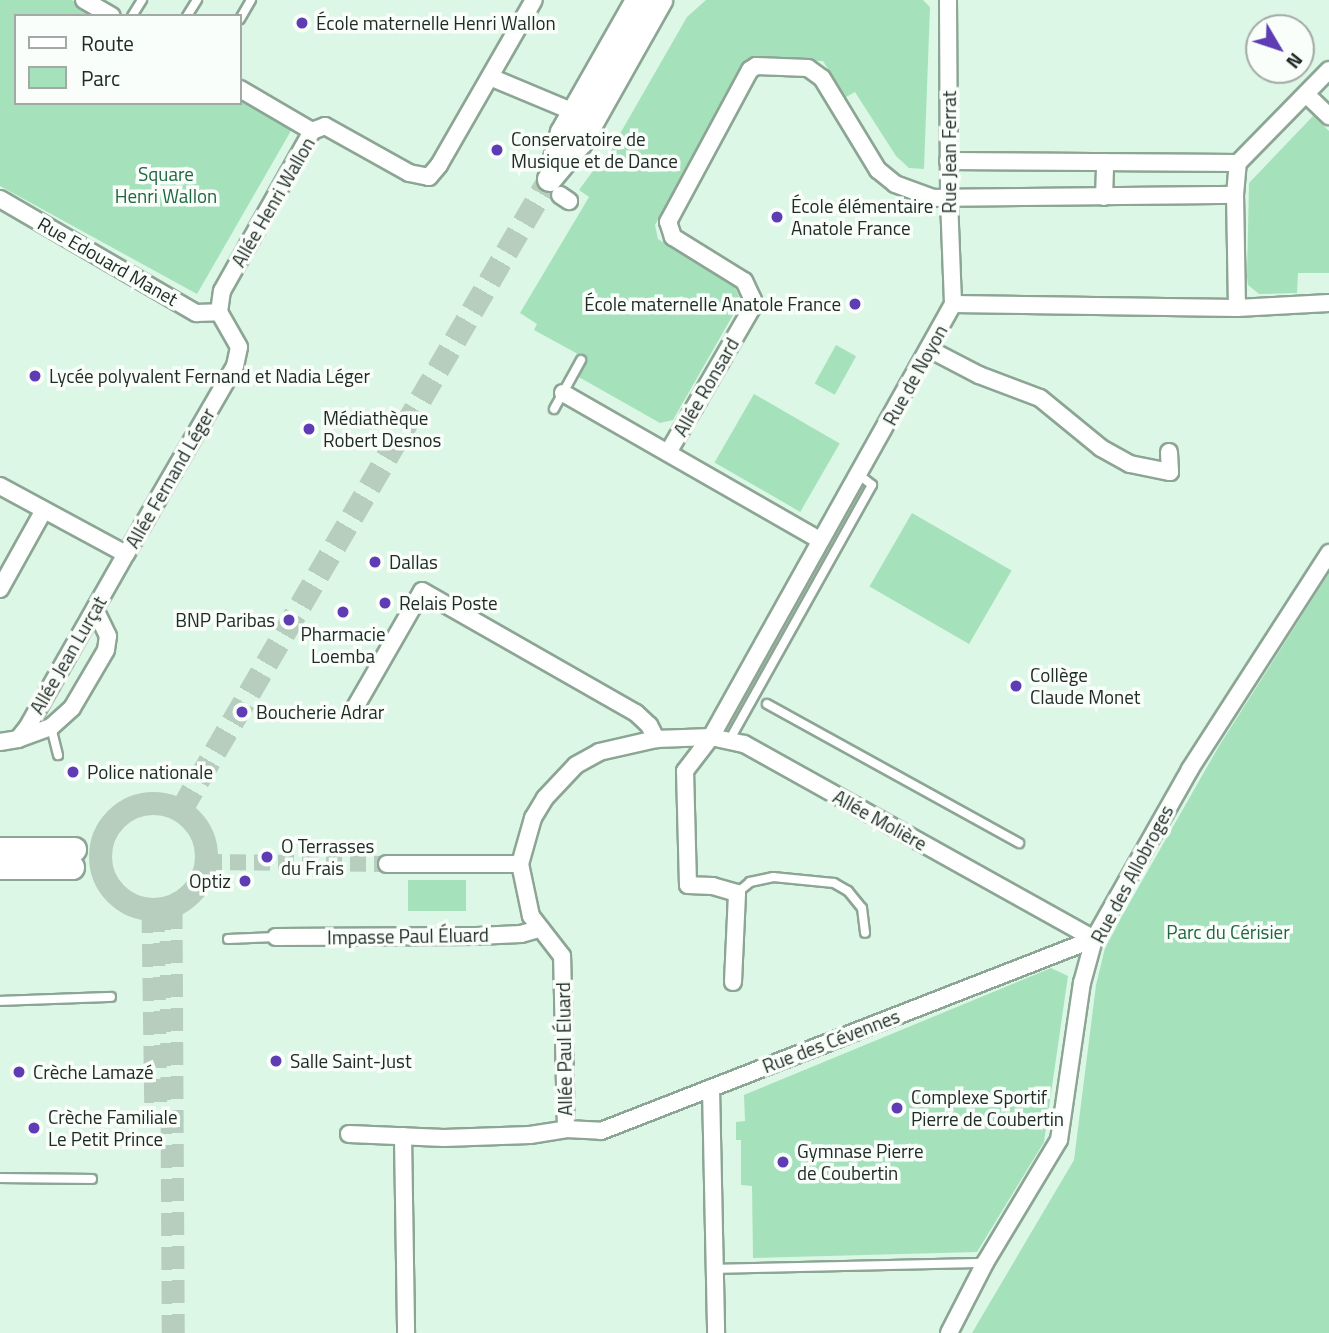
<!DOCTYPE html>
<html>
<head>
<meta charset="utf-8">
<style>
  body { margin:0 }
  #map { position:relative; width:1329px; height:1333px; overflow:hidden; background:#dcf7e5; font-family:"Titillium Web",sans-serif }
  div>[style] { position:absolute }
  .green>* { inset:0; background:#a5e2bc; transform-origin:0 0 }
  .street-tunnel>* { height:16px; margin-top:-8px; transform-origin:0; background:repeating-linear-gradient(90deg,#b7cebf 0 16px,transparent 0 24px) }
  .secondary-tunnel>* { height:23px; margin-top:-11.5px; transform-origin:0; background:repeating-linear-gradient(90deg,#b7cebf 0 23px,transparent 0 34px) }
  .secondary-tunnel>.ring { margin:-11.5px; padding:0; box-sizing:content-box; background:none; border:23px solid #b7cebf; border-radius:50% }
  .roads { filter:drop-shadow(2px 0 #8ca594) drop-shadow(-2px 0 #8ca594) drop-shadow(0 2px #8ca594) drop-shadow(0 -2px #8ca594) }
  .lane>* { height:8px; margin:-4px; padding:0 4px; transform-origin:4px; border-radius:4px; background:#fff }
  .street>* { height:16px; margin:-8px; padding:0 8px; transform-origin:8px; border-radius:8px; background:#fff }
  .secondary>* { height:23px; margin:-11.5px; padding:0 11.5px; transform-origin:11.5px; border-radius:11.5px; background:#fff }
  .dots>* { width:19px; height:19px; translate:-50% -50%; box-sizing:border-box; border:4px solid #f9fefa; border-radius:50% }
  span { translate:-50% -50%; white-space:nowrap; text-align:center; line-height:1.15; -webkit-text-stroke:7px #f9fefa; paint-order:stroke }
  .poi-label { font-size:19px; color:#212b25 }
  .left { translate:0 -50%; text-align:left }
  .right { translate:-100% -50%; text-align:right }
  .street-label { font-size:19px; color:#212b25 }
  .park-label { font-size:19px; color:#206641 }
  .legend { position:absolute; left:14px; top:14px; width:228px; height:91px; box-sizing:border-box; background:#f9fefa; border:2px solid #a3aaa5; margin:0; padding:9px 12px; list-style:none; font-size:21px; color:#212b25 }
  .legend li { display:flex; align-items:center; gap:14px; height:35px }
  .legend b { width:35px; border:2px solid #a3aaa5 }
  .north { position:absolute; left:1245px; top:14px; width:70px; height:70px; box-sizing:border-box; background:#f9fefa; border:2px solid #a3aaa5; border-radius:50%; rotate:129deg; font-size:19px; font-weight:700; line-height:28px; text-align:center; color:#212b25 }
  .north::after { content:''; display:block; margin:auto; width:24px; height:32px; background:#5e3cb4; clip-path:polygon(50% 0,100% 100%,50% 72%,0 100%) }
</style>
</head>
<body>
<div id="map">
  <div class="green">
    <div style="clip-path:polygon(0 0,72px 0,99px 16px,16px 16px,16px 103px,240px 103px,240px 98px,292px 129px,197px 294px,0 186px)"></div>
    <div style="clip-path:polygon(706px 0,923px 0,930px 7px,924px 169px,909px 168px,896px 156px,855px 92px,846px 97px,823px 61px,748px 60px,655px 225px,658px 239px,734px 285px,741px 301px,673px 420px,660px 423px,577px 376px,587px 359px,534px 330px,537px 324px,520px 313px,589px 197px,579px 190px,598px 164px,602px 165px,687px 17px)"></div>
    <div style="clip-path:polygon(1313px 116px,1329px 131px,1329px 273px,1298px 273px,1297px 293px,1259px 294px,1248px 285px,1247px 277px,1249px 183px)"></div>
    <div style="left:836px;top:345px;width:23px;height:44px;rotate:29deg"></div>
    <div style="left:754px;top:394px;width:99px;height:79px;rotate:30deg"></div>
    <div style="left:912px;top:513px;width:115px;height:85px;rotate:30deg"></div>
    <div style="clip-path:polygon(1329px 573px,1329px 1333px,972px 1333px,1074px 1160px,1096px 985px,1106px 944px,1219px 746px)"></div>
    <div style="left:408px;top:880px;width:58px;height:31px"></div>
    <div style="clip-path:polygon(1051px 968px,1068px 976px,1044px 1142px,977px 1252px,753px 1258px,752px 1186px,741px 1185px,741px 1140px,736px 1140px,736px 1122px,745px 1121px,744px 1095px)"></div>
  </div>
  <div class="street-tunnel">
    <div style="left:206px;top:862px;width:181px;rotate:0.6deg"></div>
  </div>
  <div class="secondary-tunnel">
    <div class="ring" style="left:100px;top:803px;width:83px;height:83px"></div>
    <div style="left:181px;top:810px;width:730px;rotate:-59.75deg"></div>
    <div style="left:171px;top:906px;width:427px;rotate:89.7deg"></div>
    <div style="left:153px;top:909px;width:214px;rotate:89.2deg"></div>
  </div>
  <div class="roads">
    <div class="lane">
      <div style="left:132px;top:16px;width:19px;rotate:-58deg"></div>
      <div style="left:187px;top:16px;width:19px;rotate:-58deg"></div>
      <div style="left:240px;top:19px;width:22px;rotate:-60deg"></div>
      <div style="left:554px;top:409px;width:56px;rotate:-61.1deg"></div>
      <div style="left:767px;top:704px;width:288px;rotate:28.9deg"></div>
      <div style="left:51px;top:727px;width:29px;rotate:76deg"></div>
      <div style="left:730px;top:739px;width:291px;rotate:-60.8deg"></div>
      <div style="left:872px;top:485px;width:16px;rotate:-142deg"></div>
      <div style="left:737px;top:893px;width:17px;rotate:-40deg"></div>
      <div style="left:750px;top:882px;width:24px;rotate:-12deg"></div>
      <div style="left:773px;top:877px;width:61px;rotate:5.6deg"></div>
      <div style="left:834px;top:883px;width:16px;rotate:30deg"></div>
      <div style="left:848px;top:891px;width:22px;rotate:51deg"></div>
      <div style="left:862px;top:908px;width:25px;rotate:83deg"></div>
      <div style="left:228px;top:939px;width:48px;rotate:-2.4deg"></div>
      <div style="left:0;top:1001px;width:111px;rotate:-2.1deg"></div>
      <div style="left:0;top:1178px;width:92px;rotate:0.6deg"></div>
      <div style="left:714px;top:1269px;width:271px;rotate:-1.3deg"></div>
    </div>
    <div class="street">
      <div style="left:84px;top:0;width:32px;rotate:30deg"></div>
      <div style="left:948px;top:0;width:199px;rotate:89.7deg"></div>
      <div style="left:949px;top:199px;width:105px;rotate:87.8deg"></div>
      <div style="left:490px;top:77px;width:99px;rotate:22.7deg"></div>
      <div style="left:240px;top:89px;width:83px;rotate:30.3deg"></div>
      <div style="left:1306px;top:94px;width:32px;rotate:44deg"></div>
      <div style="left:948px;top:161px;width:290px;rotate:0.4deg"></div>
      <div style="left:1238px;top:163px;width:130px;rotate:-45.6deg"></div>
      <div style="left:560px;top:195px;width:11px;rotate:34deg"></div>
      <div style="left:1104px;top:197px;width:35px;rotate:-88deg"></div>
      <div style="left:0;top:199px;width:227px;rotate:30.2deg"></div>
      <div style="left:196px;top:313px;width:23px;rotate:-2deg"></div>
      <div style="left:953px;top:304px;width:284px;rotate:0.8deg"></div>
      <div style="left:1237px;top:308px;width:92px;rotate:-3.1deg"></div>
      <div style="left:1237px;top:308px;width:113px;rotate:-91deg"></div>
      <div style="left:1235px;top:195px;width:32px;rotate:-85deg"></div>
      <div style="left:219px;top:312px;width:21px;rotate:-82deg"></div>
      <div style="left:222px;top:291px;width:184px;rotate:-60.6deg"></div>
      <div style="left:312px;top:131px;width:14px;rotate:-21deg"></div>
      <div style="left:325px;top:126px;width:96px;rotate:29.2deg"></div>
      <div style="left:409px;top:173px;width:20px;rotate:11deg"></div>
      <div style="left:429px;top:177px;width:16px;rotate:-50deg"></div>
      <div style="left:439px;top:165px;width:190px;rotate:-60.1deg"></div>
      <div style="left:929px;top:349px;width:56px;rotate:27.5deg"></div>
      <div style="left:979px;top:375px;width:65px;rotate:20.7deg"></div>
      <div style="left:1040px;top:398px;width:79px;rotate:39.3deg"></div>
      <div style="left:1101px;top:448px;width:33px;rotate:29deg"></div>
      <div style="left:1130px;top:464px;width:41px;rotate:11.3deg"></div>
      <div style="left:1170px;top:472px;width:20px;rotate:-93deg"></div>
      <div style="left:563px;top:393px;width:297px;rotate:29.8deg"></div>
      <div style="left:669px;top:451px;width:165px;rotate:-59.9deg"></div>
      <div style="left:752px;top:308px;width:8px;rotate:-83deg"></div>
      <div style="left:753px;top:300px;width:21px;rotate:-115deg"></div>
      <div style="left:744px;top:281px;width:84px;rotate:-148.2deg"></div>
      <div style="left:673px;top:237px;width:16px;rotate:-108deg"></div>
      <div style="left:668px;top:222px;width:173px;rotate:-61.7deg"></div>
      <div style="left:750px;top:70px;width:7px;rotate:-34deg"></div>
      <div style="left:756px;top:66px;width:52px;rotate:2.2deg"></div>
      <div style="left:808px;top:68px;width:17px;rotate:36deg"></div>
      <div style="left:822px;top:78px;width:108px;rotate:58.7deg"></div>
      <div style="left:878px;top:170px;width:22px;rotate:39deg"></div>
      <div style="left:895px;top:184px;width:40px;rotate:20.2deg"></div>
      <div style="left:933px;top:198px;width:302px;rotate:-0.6deg"></div>
      <div style="left:0;top:486px;width:143px;rotate:28.4deg"></div>
      <div style="left:126px;top:554px;width:217px;rotate:-59.9deg"></div>
      <div style="left:235px;top:366px;width:19px;rotate:-78deg"></div>
      <div style="left:239px;top:347px;width:40px;rotate:-119.7deg"></div>
      <div style="left:0;top:589px;width:90px;rotate:-60.9deg"></div>
      <div style="left:353px;top:711px;width:138px;rotate:-60.1deg"></div>
      <div style="left:422px;top:591px;width:246px;rotate:29.7deg"></div>
      <div style="left:636px;top:713px;width:18px;rotate:43deg"></div>
      <div style="left:649px;top:725px;width:16px;rotate:63deg"></div>
      <div style="left:18px;top:739px;width:35px;rotate:-20deg"></div>
      <div style="left:51px;top:727px;width:28px;rotate:-42deg"></div>
      <div style="left:72px;top:708px;width:67px;rotate:-59.6deg"></div>
      <div style="left:106px;top:650px;width:14px;rotate:-82deg"></div>
      <div style="left:108px;top:636px;width:30px;rotate:-116deg"></div>
      <div style="left:0;top:742px;width:18px;rotate:-9deg"></div>
      <div style="left:18px;top:739px;width:14px;rotate:-51deg"></div>
      <div style="left:27px;top:728px;width:200px;rotate:-60.4deg"></div>
      <div style="left:387px;top:864px;width:133px"></div>
      <div style="left:276px;top:937px;width:201px;rotate:-0.3deg"></div>
      <div style="left:477px;top:936px;width:44px;rotate:-2.6deg"></div>
      <div style="left:521px;top:934px;width:19px;rotate:-16deg"></div>
      <div style="left:733px;top:982px;width:89px;rotate:-87.4deg"></div>
      <div style="left:737px;top:893px;width:25px;rotate:-164deg"></div>
      <div style="left:713px;top:886px;width:25px;rotate:-178deg"></div>
      <div style="left:688px;top:885px;width:114px;rotate:-91.5deg"></div>
      <div style="left:685px;top:771px;width:43px;rotate:-52.6deg"></div>
      <div style="left:711px;top:737px;width:496px;rotate:-60.8deg"></div>
      <div style="left:711px;top:1088px;width:245px;rotate:88.8deg"></div>
      <div style="left:566px;top:1129px;width:173px;rotate:-91.3deg"></div>
      <div style="left:562px;top:956px;width:51px;rotate:-127.8deg"></div>
      <div style="left:531px;top:916px;width:53px;rotate:-101.9deg"></div>
      <div style="left:520px;top:864px;width:48px;rotate:-74.2deg"></div>
      <div style="left:533px;top:818px;width:23px;rotate:-59deg"></div>
      <div style="left:545px;top:798px;width:45px;rotate:-46.8deg"></div>
      <div style="left:576px;top:765px;width:26px;rotate:-29deg"></div>
      <div style="left:599px;top:752px;width:58px;rotate:-12.8deg"></div>
      <div style="left:656px;top:739px;width:55px;rotate:-2.1deg"></div>
      <div style="left:711px;top:737px;width:34px;rotate:12deg"></div>
      <div style="left:744px;top:744px;width:401px;rotate:29.1deg"></div>
      <div style="left:349px;top:1134px;width:95px;rotate:2.4deg"></div>
      <div style="left:444px;top:1138px;width:86px;rotate:-2deg"></div>
      <div style="left:530px;top:1135px;width:36px;rotate:-9deg"></div>
      <div style="left:566px;top:1129px;width:35px;rotate:3deg"></div>
      <div style="left:601px;top:1131px;width:529px;rotate:-21.28deg"></div>
      <div style="left:403px;top:1136px;width:197px;rotate:89.1deg"></div>
      <div style="left:949px;top:1333px;width:79px;rotate:-62.8deg"></div>
      <div style="left:985px;top:1263px;width:144px;rotate:-59deg"></div>
      <div style="left:1059px;top:1140px;width:159px;rotate:-81.7deg"></div>
      <div style="left:1082px;top:983px;width:46px;rotate:-74.7deg"></div>
      <div style="left:1094px;top:939px;width:195px;rotate:-60.5deg"></div>
      <div style="left:1190px;top:769px;width:257px;rotate:-57.2deg"></div>
    </div>
    <div class="secondary">
      <div style="left:552px;top:169px;width:38px;rotate:-75deg"></div>
      <div style="left:562px;top:132px;width:152px;rotate:-60.4deg"></div>
      <div style="left:549px;top:179px;width:48px;rotate:-50deg"></div>
      <div style="left:580px;top:142px;width:163px;rotate:-60.6deg"></div>
      <div style="left:0;top:849px;width:74px"></div>
      <div style="left:0;top:867px;width:72px"></div>
    </div>
  </div>
  <div class="dots">
    <div style="left:302px;top:23px;background:#5e3cb4"></div>
    <div style="left:497px;top:150px;background:#5e3cb4"></div>
    <div style="left:777px;top:217px;background:#5e3cb4"></div>
    <div style="left:855px;top:304px;background:#5e3cb4"></div>
    <div style="left:35px;top:376px;background:#5e3cb4"></div>
    <div style="left:309px;top:429px;background:#5e3cb4"></div>
    <div style="left:375px;top:562px;background:#5e3cb4"></div>
    <div style="left:385px;top:603px;background:#5e3cb4"></div>
    <div style="left:343px;top:612px;background:#5e3cb4"></div>
    <div style="left:289px;top:620px;background:#5e3cb4"></div>
    <div style="left:1016px;top:686px;background:#5e3cb4"></div>
    <div style="left:242px;top:712px;background:#5e3cb4"></div>
    <div style="left:73px;top:772px;background:#5e3cb4"></div>
    <div style="left:267px;top:857px;background:#5e3cb4"></div>
    <div style="left:245px;top:881px;background:#5e3cb4"></div>
    <div style="left:276px;top:1061px;background:#5e3cb4"></div>
    <div style="left:19px;top:1072px;background:#5e3cb4"></div>
    <div style="left:897px;top:1108px;background:#5e3cb4"></div>
    <div style="left:34px;top:1128px;background:#5e3cb4"></div>
    <div style="left:783px;top:1162px;background:#5e3cb4"></div>
  </div>
  <div class="poi-label">
    <span class="left" style="left:316px;top:23px">École maternelle Henri Wallon</span>
    <span class="left" style="left:511px;top:150px">Conservatoire de<br>Musique et de Dance</span>
    <span class="left" style="left:791px;top:217px">École élémentaire<br>Anatole France</span>
    <span class="right" style="left:841px;top:304px">École maternelle Anatole France</span>
    <span class="left" style="left:49px;top:376px">Lycée polyvalent Fernand et Nadia Léger</span>
    <span class="left" style="left:323px;top:429px">Médiathèque<br>Robert Desnos</span>
    <span class="left" style="left:389px;top:562px">Dallas</span>
    <span class="left" style="left:399px;top:603px">Relais Poste</span>
    <span class="right" style="left:275px;top:620px">BNP Paribas</span>
    <span style="left:343px;top:645px">Pharmacie<br>Loemba</span>
    <span class="left" style="left:1030px;top:686px">Collège<br>Claude Monet</span>
    <span class="left" style="left:256px;top:712px">Boucherie Adrar</span>
    <span class="left" style="left:87px;top:772px">Police nationale</span>
    <span class="left" style="left:281px;top:857px">O Terrasses<br>du Frais</span>
    <span class="right" style="left:231px;top:881px">Optiz</span>
    <span class="left" style="left:290px;top:1061px">Salle Saint-Just</span>
    <span class="left" style="left:33px;top:1072px">Crèche Lamazé</span>
    <span class="left" style="left:911px;top:1108px">Complexe Sportif<br>Pierre de Coubertin</span>
    <span class="left" style="left:48px;top:1128px">Crèche Familiale<br>Le Petit Prince</span>
    <span class="left" style="left:797px;top:1162px">Gymnase Pierre<br>de Coubertin</span>
  </div>
  <div class="street-label">
    <span style="left:949px;top:152px;rotate:-90deg">Rue Jean Ferrat</span>
    <span style="left:273px;top:202px;rotate:-60deg">Allée Henri Wallon</span>
    <span style="left:108px;top:261px;rotate:30deg">Rue Edouard Manet</span>
    <span style="left:915px;top:375px;rotate:-61deg">Rue de Noyon</span>
    <span style="left:706px;top:387px;rotate:-60deg">Allée Ronsard</span>
    <span style="left:170px;top:478px;rotate:-60deg">Allée Fernand Léger</span>
    <span style="left:68px;top:655px;rotate:-60deg">Allée Jean Lurçat</span>
    <span style="left:880px;top:820px;rotate:29deg">Allée Molière</span>
    <span style="left:1132px;top:874px;rotate:-62deg">Rue des Allobroges</span>
    <span style="left:408px;top:936px;rotate:-1deg">Impasse Paul Éluard</span>
    <span style="left:831px;top:1041px;rotate:-21deg">Rue des Cévennes</span>
    <span style="left:564px;top:1049px;rotate:-91deg">Allée Paul Éluard</span>
  </div>
  <div class="park-label">
    <span style="left:166px;top:185px">Square<br>Henri Wallon</span>
    <span style="left:1228px;top:932px">Parc du Cérisier</span>
  </div>
  <ul class="legend">
  <li><b style="height:9px;background:#fff"></b>Route</li>
  <li><b style="height:19px;background:#a5e2bc"></b>Parc</li>
  </ul>
  <div class="north">N</div>
</div>
</body>
</html>
